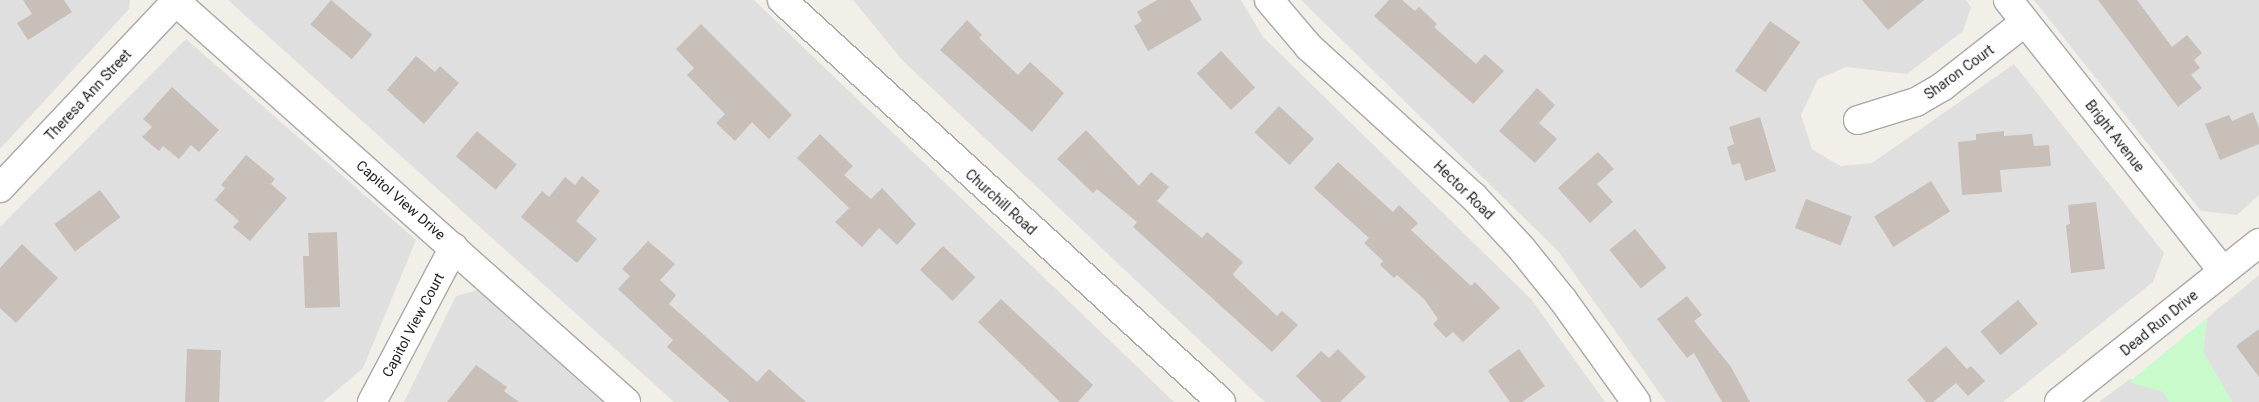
<!DOCTYPE html>
<html>
<head>
<meta charset="utf-8">
<style>
  body { margin:0 }
  #map { position:relative; width:2259px; height:402px; overflow:hidden; background:#f2efe9; font-family:Roboto,sans-serif }
  div>[style] { position:absolute }
  .residential>* { inset:0; background:#e0dfdf }
  .park>* { inset:0; background:#c8facc }
  .building>* { inset:0; background:#c7bfb8; transform-origin:0 0 }
  .roads { filter:drop-shadow(1px 0 #a9a9a9) drop-shadow(-1px 0 #a9a9a9) drop-shadow(0 1px #a9a9a9) drop-shadow(0 -1px #a9a9a9) }
  .minor>* { height:28px; margin:-14px; padding:0 14px; transform-origin:14px; border-radius:14px; background:#fff }
  span { translate:-50% -50%; white-space:nowrap; text-align:center; line-height:1.15; -webkit-text-stroke:5px #fff; paint-order:stroke }
  .street-label { font-size:14px; color:#222 }
</style>
</head>
<body>
<div id="map">
  <div class="residential">
    <div style="clip-path:polygon(0 0,130px 0,129px 9px,0 149px)"></div>
    <div style="clip-path:polygon(228px 0,754px 0,1174px 402px,674px 402px)"></div>
    <div style="clip-path:polygon(853px 0,1241px 0,1263px 37px,1531px 299px,1605px 402px,1265px 402px,903px 61px)"></div>
    <div style="clip-path:polygon(1301px 0,1966px 0,1971px 7px,1963px 31px,1907px 74px,1846px 67px,1818px 79px,1801px 115px,1812px 149px,1840px 166px,1872px 163px,2014px 64px,2164px 253px,2153px 282px,2003px 402px,1666px 402px,1558px 251px)"></div>
    <div style="clip-path:polygon(2034px 0,2259px 0,2259px 195px,2237px 215px,2201px 211px)"></div>
    <div style="clip-path:polygon(186px 39px,416px 240px,363px 368px,323px 402px,0 402px,0 227px)"></div>
    <div style="clip-path:polygon(2259px 275px,2259px 402px,2232px 402px,2203px 352px,2207px 318px)"></div>
    <div style="clip-path:polygon(478px 290px,602px 402px,404px 402px,456px 296px)"></div>
    <div style="clip-path:polygon(2130px 379px,2164px 389px,2171px 402px,2099px 402px)"></div>
  </div>
  <div class="park">
    <div style="clip-path:polygon(2207px 318px,2203px 352px,2232px 402px,2169px 402px,2163px 392px,2129px 382px)"></div>
  </div>
  <div class="building">
    <div style="clip-path:polygon(23px 0,64px 0,72px 12px,28px 40px,17px 23px,32px 14px)"></div>
    <div style="left:331px;top:0;width:54px;height:32px;rotate:40deg"></div>
    <div style="clip-path:polygon(1157px 0,1190px 0,1202px 20px,1148px 51px,1134px 26px,1142px 21px,1137px 12px)"></div>
    <div style="clip-path:polygon(1389px 0,1402px 0,1415px 11px,1419px 7px,1437px 24px,1434px 27px,1476px 64px,1485px 54px,1504px 71px,1473px 104px,1374px 16px)"></div>
    <div style="clip-path:polygon(1862px 0,1924px 0,1888px 30px)"></div>
    <div style="clip-path:polygon(2098px 0,2137px 0,2172px 47px,2187px 35px,2202px 53px,2194px 60px,2200px 68px,2191px 75px,2202px 88px,2178px 107px)"></div>
    <div style="clip-path:polygon(967px 20px,982px 35px,979px 38px,1018px 75px,1030px 62px,1064px 93px,1032px 132px,940px 50px)"></div>
    <div style="left:1770px;top:21px;width:37px;height:61px;rotate:35deg"></div>
    <div style="clip-path:polygon(701px 24px,792px 115px,769px 139px,752px 122px,735px 141px,716px 123px,725px 114px,687px 75px,694px 68px,676px 49px)"></div>
    <div style="left:1221px;top:51px;width:50px;height:33px;rotate:47deg"></div>
    <div style="clip-path:polygon(416px 56px,435px 72px,440px 66px,459px 83px,424px 124px,387px 90px)"></div>
    <div style="clip-path:polygon(172px 87px,219px 130px,199px 152px,191px 145px,179px 159px,163px 146px,159px 151px,142px 137px,152px 127px,143px 119px)"></div>
    <div style="clip-path:polygon(1537px 88px,1555px 105px,1539px 123px,1557px 139px,1535px 163px,1499px 131px)"></div>
    <div style="left:1279px;top:106px;width:48px;height:36px;rotate:43deg"></div>
    <div style="clip-path:polygon(2253px 112px,2259px 128px,2259px 144px,2220px 160px,2205px 124px,2229px 115px,2232px 121px)"></div>
    <div style="clip-path:polygon(1760px 117px,1776px 171px,1745px 181px,1740px 163px,1732px 165px,1727px 147px,1734px 144px,1729px 127px)"></div>
    <div style="clip-path:polygon(1086px 130px,1139px 186px,1151px 172px,1169px 187px,1157px 201px,1202px 238px,1207px 232px,1243px 262px,1233px 274px,1235px 277px,1277px 316px,1282px 311px,1298px 325px,1272px 352px,1133px 227px,1137px 222px,1097px 189px,1093px 193px,1057px 159px)"></div>
    <div style="left:477px;top:131px;width:52px;height:33px;rotate:40deg"></div>
    <div style="clip-path:polygon(2004px 131px,2004px 136px,2032px 134px,2034px 146px,2049px 145px,2051px 166px,2000px 170px,2002px 192px,1962px 195px,1958px 142px,1976px 140px,1976px 134px)"></div>
    <div style="clip-path:polygon(820px 134px,853px 166px,844px 175px,871px 199px,882px 188px,916px 224px,897px 245px,879px 228px,862px 247px,835px 222px,849px 208px,797px 158px)"></div>
    <div style="clip-path:polygon(1598px 152px,1614px 169px,1597px 184px,1613px 202px,1590px 223px,1558px 188px)"></div>
    <div style="clip-path:polygon(246px 155px,275px 179px,271px 184px,287px 198px,250px 241px,233px 227px,239px 221px,215px 200px,225px 188px,221px 185px)"></div>
    <div style="clip-path:polygon(1338px 162px,1393px 212px,1399px 205px,1418px 223px,1411px 230px,1471px 286px,1475px 282px,1500px 308px,1463px 342px,1453px 332px,1446px 338px,1433px 324px,1438px 319px,1424px 299px,1397px 275px,1394px 278px,1380px 265px,1383px 261px,1364px 243px,1369px 238px,1314px 188px)"></div>
    <div style="clip-path:polygon(582px 176px,600px 191px,576px 221px,597px 239px,577px 263px,521px 217px,542px 191px,549px 197px,565px 177px,575px 185px)"></div>
    <div style="left:1931px;top:181px;width:36px;height:67px;rotate:58deg"></div>
    <div style="left:100px;top:190px;width:34px;height:57px;rotate:53deg"></div>
    <div style="left:1806px;top:199px;width:49px;height:31px;rotate:21deg"></div>
    <div style="clip-path:polygon(2096px 202px,2105px 269px,2071px 273px,2066px 225px,2070px 224px,2068px 205px)"></div>
    <div style="left:1635px;top:229px;width:50px;height:33px;rotate:51deg"></div>
    <div style="clip-path:polygon(337px 232px,340px 307px,305px 308px,303px 256px,309px 256px,308px 233px)"></div>
    <div style="clip-path:polygon(648px 241px,675px 264px,660px 280px,676px 295px,669px 304px,757px 382px,769px 369px,806px 402px,730px 402px,667px 347px,673px 340px,618px 289px,630px 276px,622px 269px)"></div>
    <div style="clip-path:polygon(22px 244px,58px 278px,16px 323px,0 308px,0 268px)"></div>
    <div style="left:943px;top:246px;width:45px;height:33px;rotate:44deg"></div>
    <div style="clip-path:polygon(1687px 296px,1702px 315px,1694px 321px,1731px 367px,1750px 402px,1722px 402px,1694px 353px,1687px 358px,1657px 319px)"></div>
    <div style="clip-path:polygon(1001px 299px,1093px 385px,1078px 402px,1060px 402px,978px 322px)"></div>
    <div style="left:2018px;top:300px;width:31px;height:49px;rotate:50deg"></div>
    <div style="clip-path:polygon(2259px 329px,2259px 377px,2236px 346px)"></div>
    <div style="clip-path:polygon(1946px 346px,1967px 369px,1971px 366px,1985px 381px,1968px 396px,1956px 383px,1933px 402px,1926px 402px,1907px 380px)"></div>
    <div style="left:187px;top:349px;width:34px;height:53px;rotate:2deg"></div>
    <div style="clip-path:polygon(1338px 349px,1366px 377px,1340px 402px,1322px 402px,1296px 376px,1321px 351px,1329px 358px)"></div>
    <div style="clip-path:polygon(1519px 349px,1545px 386px,1522px 402px,1510px 402px,1488px 371px)"></div>
    <div style="clip-path:polygon(476px 365px,507px 387px,504px 391px,519px 402px,447px 402px)"></div>
  </div>
  <div class="roads">
    <div class="minor">
      <div style="left:174px;top:0;width:605px;rotate:41.65deg"></div>
      <div style="left:782px;top:0;width:595px;rotate:42.48deg"></div>
      <div style="left:1269px;top:0;width:62px;rotate:49.6deg"></div>
      <div style="left:1309px;top:47px;width:222px;rotate:42.3deg"></div>
      <div style="left:1473px;top:196px;width:72px;rotate:47.2deg"></div>
      <div style="left:1522px;top:249px;width:65px;rotate:51.2deg"></div>
      <div style="left:1563px;top:300px;width:125px;rotate:54.4deg"></div>
      <div style="left:2008px;top:0;width:346px;rotate:51.6deg"></div>
      <div style="left:1858px;top:120px;width:61px;rotate:-17.2deg"></div>
      <div style="left:1916px;top:102px;width:30px;rotate:-30deg"></div>
      <div style="left:1942px;top:87px;width:105px;rotate:-38.1deg"></div>
      <div style="left:0;top:188px;width:257px;rotate:-46.7deg"></div>
      <div style="left:372px;top:402px;width:175px;rotate:-62.1deg"></div>
      <div style="left:2059px;top:402px;width:256px;rotate:-38.5deg"></div>
    </div>
  </div>
  <div class="street-label">
    <span style="left:1959px;top:72px;rotate:-36deg">Sharon Court</span>
    <span style="left:88px;top:95px;rotate:-47deg">Theresa Ann Street</span>
    <span style="left:2115px;top:136px;rotate:52deg">Bright Avenue</span>
    <span style="left:1464px;top:190px;rotate:44deg">Hector Road</span>
    <span style="left:401px;top:200px;rotate:41deg">Capitol View Drive</span>
    <span style="left:1001px;top:202px;rotate:42deg">Churchill Road</span>
    <span style="left:2159px;top:323px;rotate:-39deg">Dead Run Drive</span>
    <span style="left:413px;top:325px;rotate:-62deg">Capitol View Court</span>
  </div>
</div>
</body>
</html>
